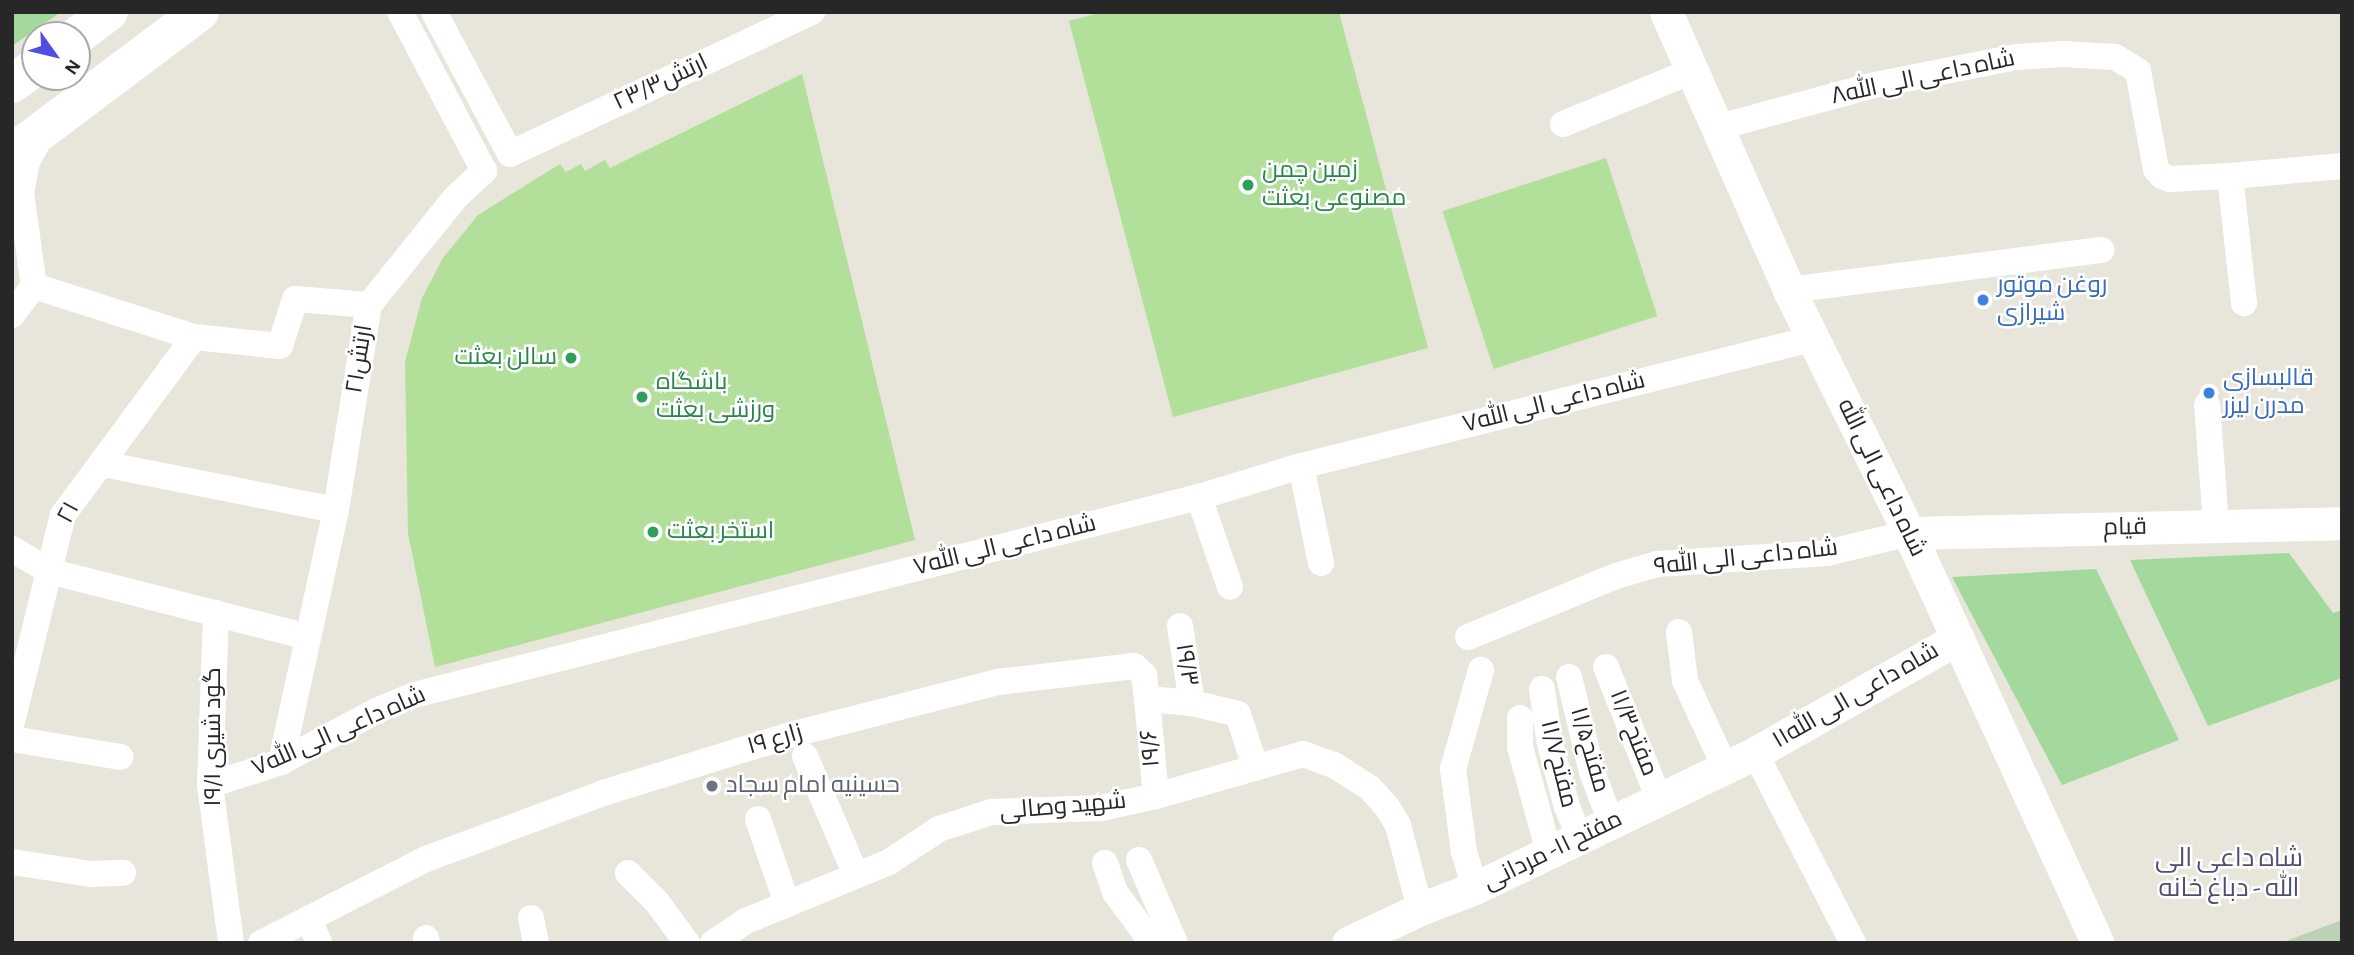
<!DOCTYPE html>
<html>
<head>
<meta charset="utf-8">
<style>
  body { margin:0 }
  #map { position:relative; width:2354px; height:955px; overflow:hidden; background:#e8e5da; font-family:"Alegreya Sans",Cairo,sans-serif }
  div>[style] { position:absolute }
  .green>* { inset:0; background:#a4d99d }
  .cemetery>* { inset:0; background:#bbd0b4 }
  .pitch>* { inset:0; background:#b2df99; transform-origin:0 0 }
  .minor>* { height:26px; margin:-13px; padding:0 13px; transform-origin:13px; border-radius:13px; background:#fff }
  .tertiary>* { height:33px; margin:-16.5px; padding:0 16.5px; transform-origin:16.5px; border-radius:16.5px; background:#fff }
  .secondary>* { height:38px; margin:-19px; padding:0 19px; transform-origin:19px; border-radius:19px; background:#fff }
  .dots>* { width:19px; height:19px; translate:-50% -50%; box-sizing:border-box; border:4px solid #fff; border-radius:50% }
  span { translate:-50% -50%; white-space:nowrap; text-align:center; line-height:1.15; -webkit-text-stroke:5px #fff; paint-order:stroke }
  .street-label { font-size:24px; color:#272727 }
  .leisure-label { font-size:24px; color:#27864d }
  .left { translate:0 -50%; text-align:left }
  .right { translate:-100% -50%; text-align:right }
  .shop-label { font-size:24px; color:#366cbe }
  .worship-label { font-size:24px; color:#5b616d }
  .neighbourhood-label { font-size:26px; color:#4f4e72 }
  .frame { position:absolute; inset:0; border:14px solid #272727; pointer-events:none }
  .north { position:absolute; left:21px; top:21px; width:70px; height:70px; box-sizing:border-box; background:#fff; border:2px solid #a9a9a9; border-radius:50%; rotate:124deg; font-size:19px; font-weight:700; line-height:28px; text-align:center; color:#272727 }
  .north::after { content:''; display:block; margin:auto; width:24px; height:32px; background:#514ce4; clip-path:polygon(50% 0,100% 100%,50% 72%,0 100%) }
</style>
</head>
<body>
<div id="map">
  <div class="green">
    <div style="clip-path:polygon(12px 12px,61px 12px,12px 46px)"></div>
    <div style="clip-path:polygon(2289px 553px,2333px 613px,2342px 610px,2342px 678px,2208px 726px,2130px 560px)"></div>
    <div style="clip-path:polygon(2096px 569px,2179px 740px,2062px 785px,1952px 577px)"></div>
  </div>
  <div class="cemetery">
    <div style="clip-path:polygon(2342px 920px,2342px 943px,2281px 943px)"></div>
  </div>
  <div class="pitch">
    <div style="clip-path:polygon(1103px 12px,1339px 12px,1428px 348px,1173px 417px,1069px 21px)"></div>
    <div style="clip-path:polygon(802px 74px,915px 540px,435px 667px,408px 533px,405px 362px,422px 298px,443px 258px,478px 215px,560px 164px,566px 172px,581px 164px,585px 171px,605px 160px,610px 168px)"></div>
    <div style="left:1606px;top:158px;width:166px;height:172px;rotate:72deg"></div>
  </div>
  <div class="minor">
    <div style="left:434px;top:12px;width:161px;rotate:61.8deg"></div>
    <div style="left:510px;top:154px;width:334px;rotate:-25.2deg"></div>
    <div style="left:1563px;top:124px;width:139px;rotate:-22.3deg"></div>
    <div style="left:1719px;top:127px;width:162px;rotate:-15.1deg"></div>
    <div style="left:1875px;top:85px;width:144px;rotate:-11.2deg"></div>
    <div style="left:2016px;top:57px;width:47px;rotate:-3.7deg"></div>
    <div style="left:2063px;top:54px;width:52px;rotate:3.3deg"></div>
    <div style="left:2115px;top:57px;width:27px;rotate:31deg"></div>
    <div style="left:2138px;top:71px;width:100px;rotate:79.6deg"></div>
    <div style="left:2156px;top:169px;width:9px;rotate:49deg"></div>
    <div style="left:2162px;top:176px;width:9px;rotate:21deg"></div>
    <div style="left:2170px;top:179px;width:60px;rotate:-2.9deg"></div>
    <div style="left:2230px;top:176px;width:112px;rotate:-5.1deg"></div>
    <div style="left:2230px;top:176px;width:128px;rotate:83.7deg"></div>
    <div style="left:34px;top:286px;width:168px;rotate:17.7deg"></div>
    <div style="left:194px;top:337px;width:86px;rotate:6deg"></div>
    <div style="left:280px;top:346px;width:49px;rotate:-72.3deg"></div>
    <div style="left:295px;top:299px;width:74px;rotate:4.6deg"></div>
    <div style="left:1789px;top:290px;width:315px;rotate:-7.3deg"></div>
    <div style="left:12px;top:315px;width:36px;rotate:-53deg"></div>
    <div style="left:34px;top:286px;width:94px;rotate:-98deg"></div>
    <div style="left:21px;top:193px;width:32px;rotate:-79deg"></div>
    <div style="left:27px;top:162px;width:30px;rotate:-62deg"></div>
    <div style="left:2207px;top:405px;width:121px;rotate:85.7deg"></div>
    <div style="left:103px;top:464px;width:237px;rotate:11.2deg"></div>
    <div style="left:1301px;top:466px;width:99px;rotate:78.3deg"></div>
    <div style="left:1199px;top:497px;width:95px;rotate:71deg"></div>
    <div style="left:12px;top:549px;width:43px;rotate:30.7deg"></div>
    <div style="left:49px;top:571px;width:266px;rotate:14.3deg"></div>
    <div style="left:216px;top:613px;width:172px;rotate:92deg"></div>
    <div style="left:210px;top:785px;width:159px;rotate:82.4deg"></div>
    <div style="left:1180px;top:626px;width:78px;rotate:81.1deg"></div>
    <div style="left:1679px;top:632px;width:49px;rotate:83deg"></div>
    <div style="left:1685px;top:681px;width:95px;rotate:65.1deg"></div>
    <div style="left:1468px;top:637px;width:160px;rotate:-22.4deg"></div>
    <div style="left:1616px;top:576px;width:43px;rotate:-16.3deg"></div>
    <div style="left:1657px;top:564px;width:170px;rotate:-3.7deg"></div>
    <div style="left:1827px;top:553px;width:84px;rotate:-13.7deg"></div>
    <div style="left:1606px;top:667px;width:142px;rotate:68.1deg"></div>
    <div style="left:1569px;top:677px;width:98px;rotate:76.4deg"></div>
    <div style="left:1592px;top:772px;width:53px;rotate:69.2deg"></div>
    <div style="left:1542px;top:689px;width:51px;rotate:82.2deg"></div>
    <div style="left:1549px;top:740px;width:69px;rotate:75deg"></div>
    <div style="left:1567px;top:807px;width:34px;rotate:67deg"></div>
    <div style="left:1147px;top:699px;width:97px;rotate:84.7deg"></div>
    <div style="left:1520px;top:718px;width:29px;rotate:90deg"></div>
    <div style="left:1520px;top:747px;width:109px;rotate:74.6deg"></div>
    <div style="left:12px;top:722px;width:213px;rotate:-76.2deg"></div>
    <div style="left:63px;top:515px;width:221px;rotate:-53.6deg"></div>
    <div style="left:12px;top:739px;width:110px;rotate:9.4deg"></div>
    <div style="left:1755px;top:753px;width:214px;rotate:62.7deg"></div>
    <div style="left:805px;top:756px;width:129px;rotate:66.8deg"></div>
    <div style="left:281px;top:762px;width:258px;rotate:-77.7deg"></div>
    <div style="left:336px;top:510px;width:208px;rotate:-80.9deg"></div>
    <div style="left:369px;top:305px;width:137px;rotate:-51.2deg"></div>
    <div style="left:455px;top:198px;width:40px;rotate:-43deg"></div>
    <div style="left:484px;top:171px;width:180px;rotate:-117.8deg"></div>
    <div style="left:210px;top:785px;width:75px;rotate:-17.9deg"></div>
    <div style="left:281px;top:762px;width:108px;rotate:-28.2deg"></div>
    <div style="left:376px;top:711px;width:41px;rotate:-22.8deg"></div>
    <div style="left:414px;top:695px;width:810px;rotate:-14.16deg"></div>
    <div style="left:1199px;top:497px;width:107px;rotate:-16.9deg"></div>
    <div style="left:1301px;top:466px;width:527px;rotate:-13.96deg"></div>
    <div style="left:758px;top:819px;width:90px;rotate:71.2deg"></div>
    <div style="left:1139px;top:860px;width:90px;rotate:66.6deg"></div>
    <div style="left:12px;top:862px;width:79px;rotate:8.7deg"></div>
    <div style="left:90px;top:874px;width:33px;rotate:-2deg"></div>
    <div style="left:1105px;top:863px;width:31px;rotate:71deg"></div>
    <div style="left:1115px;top:892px;width:63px;rotate:54deg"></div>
    <div style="left:628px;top:873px;width:41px;rotate:45deg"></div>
    <div style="left:657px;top:902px;width:51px;rotate:53.8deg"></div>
    <div style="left:1475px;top:888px;width:38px;rotate:-107deg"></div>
    <div style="left:1464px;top:852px;width:84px;rotate:-97.5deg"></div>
    <div style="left:1453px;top:769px;width:103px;rotate:-74.2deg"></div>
    <div style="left:531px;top:918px;width:25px;rotate:79deg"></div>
    <div style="left:309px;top:919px;width:26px;rotate:67deg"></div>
    <div style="left:426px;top:938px;width:5px;rotate:79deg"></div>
    <div style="left:261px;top:943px;width:185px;rotate:-27deg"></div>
    <div style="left:426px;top:859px;width:189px;rotate:-20.4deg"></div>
    <div style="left:603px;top:793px;width:200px;rotate:-17.2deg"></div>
    <div style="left:794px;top:734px;width:211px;rotate:-14.3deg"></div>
    <div style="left:998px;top:682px;width:137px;rotate:-6.7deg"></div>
    <div style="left:1134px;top:666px;width:13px;rotate:42deg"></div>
    <div style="left:1144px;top:675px;width:24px;rotate:83deg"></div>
    <div style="left:1147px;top:699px;width:45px;rotate:5.1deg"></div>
    <div style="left:1192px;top:703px;width:47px;rotate:13.4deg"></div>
    <div style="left:1238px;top:714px;width:55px;rotate:71.9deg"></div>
    <div style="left:713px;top:943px;width:40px;rotate:-34deg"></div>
    <div style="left:746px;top:921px;width:155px;rotate:-22.4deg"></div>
    <div style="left:889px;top:862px;width:60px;rotate:-33.4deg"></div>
    <div style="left:939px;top:829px;width:55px;rotate:-18.1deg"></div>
    <div style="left:991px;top:812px;width:110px;rotate:-2.1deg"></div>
    <div style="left:1101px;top:808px;width:56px;rotate:-12.3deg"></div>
    <div style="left:1156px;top:796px;width:153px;rotate:-15.9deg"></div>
    <div style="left:1303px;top:754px;width:33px;rotate:20deg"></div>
    <div style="left:1334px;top:765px;width:43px;rotate:32.6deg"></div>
    <div style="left:1370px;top:788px;width:25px;rotate:48deg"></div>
    <div style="left:1387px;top:807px;width:21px;rotate:59deg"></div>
    <div style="left:1398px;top:825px;width:87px;rotate:75.3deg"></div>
  </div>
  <div class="tertiary">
    <div style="left:1666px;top:12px;width:304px;rotate:66.1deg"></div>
    <div style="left:1789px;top:290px;width:271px;rotate:63.7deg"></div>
    <div style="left:1909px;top:533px;width:451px;rotate:65.3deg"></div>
    <div style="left:1909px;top:533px;width:433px;rotate:-1.3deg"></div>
    <div style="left:1348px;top:943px;width:80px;rotate:-25.3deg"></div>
    <div style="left:1420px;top:909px;width:59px;rotate:-20.9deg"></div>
    <div style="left:1475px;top:888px;width:311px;rotate:-25.7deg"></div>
    <div style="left:1755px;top:753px;width:233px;rotate:-29.5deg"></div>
  </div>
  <div class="secondary">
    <div style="left:77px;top:36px;width:40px;rotate:-37deg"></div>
    <div style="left:12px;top:84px;width:29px;rotate:-36deg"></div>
    <div style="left:12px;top:153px;width:235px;rotate:-36.9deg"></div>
  </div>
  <div class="dots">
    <div style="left:1248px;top:185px;background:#2e9e5b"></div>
    <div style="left:1983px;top:300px;background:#3f7fe0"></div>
    <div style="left:571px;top:358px;background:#2e9e5b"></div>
    <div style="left:2209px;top:393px;background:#3f7fe0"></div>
    <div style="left:642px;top:397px;background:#2e9e5b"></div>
    <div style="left:653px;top:532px;background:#2e9e5b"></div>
    <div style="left:712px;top:786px;background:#6b7280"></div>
  </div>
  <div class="street-label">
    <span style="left:1923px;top:78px;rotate:-12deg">شاه داعی الی الله۸</span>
    <span style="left:661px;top:83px;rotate:-25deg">۲۳/۳ارتش</span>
    <span style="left:360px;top:359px;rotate:-81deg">ارتش۲۱</span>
    <span style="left:1554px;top:403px;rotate:-14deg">شاه داعی الی الله۷</span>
    <span style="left:1881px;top:478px;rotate:64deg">شاه داعی الی الله</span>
    <span style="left:69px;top:513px;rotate:-62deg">۲۱</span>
    <span style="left:2125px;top:528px;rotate:-1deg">قیام</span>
    <span style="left:1005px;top:546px;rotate:-14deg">شاه داعی الی الله۷</span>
    <span style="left:1746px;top:558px;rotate:-6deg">شاه داعی الی الله۹</span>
    <span style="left:1186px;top:665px;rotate:81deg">۱۹/۳</span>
    <span style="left:1856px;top:696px;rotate:-30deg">شاه داعی الی الله۱۱</span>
    <span style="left:339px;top:732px;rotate:-24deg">شاه داعی الی الله۷</span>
    <span style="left:1633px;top:733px;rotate:68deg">مفتح۱۱/۳</span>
    <span style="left:214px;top:737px;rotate:-90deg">۱۹/۱ گود شیری</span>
    <span style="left:775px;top:740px;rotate:-16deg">۱۹ زارع</span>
    <span style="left:1151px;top:748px;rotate:-95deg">۱۹/۶</span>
    <span style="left:1589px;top:750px;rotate:74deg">مفتح۱۱/۵</span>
    <span style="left:1558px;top:764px;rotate:76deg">مفتح۱۱/۷</span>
    <span style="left:1063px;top:807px;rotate:-5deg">شهید وصالی</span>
    <span style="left:1553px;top:851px;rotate:-26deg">مفتح ۱۱- مردانی</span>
  </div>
  <div class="leisure-label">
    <span class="left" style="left:1262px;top:185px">زمین چمن<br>مصنوعی بعثت</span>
    <span class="right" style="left:557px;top:358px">سالن بعثت</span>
    <span class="left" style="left:656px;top:397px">باشگاه<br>ورزشی بعثت</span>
    <span class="left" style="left:667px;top:532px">استخر بعثت</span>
  </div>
  <div class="shop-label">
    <span class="left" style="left:1997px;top:300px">روغن موتور<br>شیرازی</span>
    <span class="left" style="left:2223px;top:393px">قالبسازی<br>مدرن لیزر</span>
  </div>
  <div class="worship-label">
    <span class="left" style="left:726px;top:786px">حسینیه امام سجاد</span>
  </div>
  <div class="neighbourhood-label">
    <span style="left:2229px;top:874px">شاه داعی الی<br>الله - دباغ خانه</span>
  </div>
  <div class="frame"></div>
  <div class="north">N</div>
</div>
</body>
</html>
